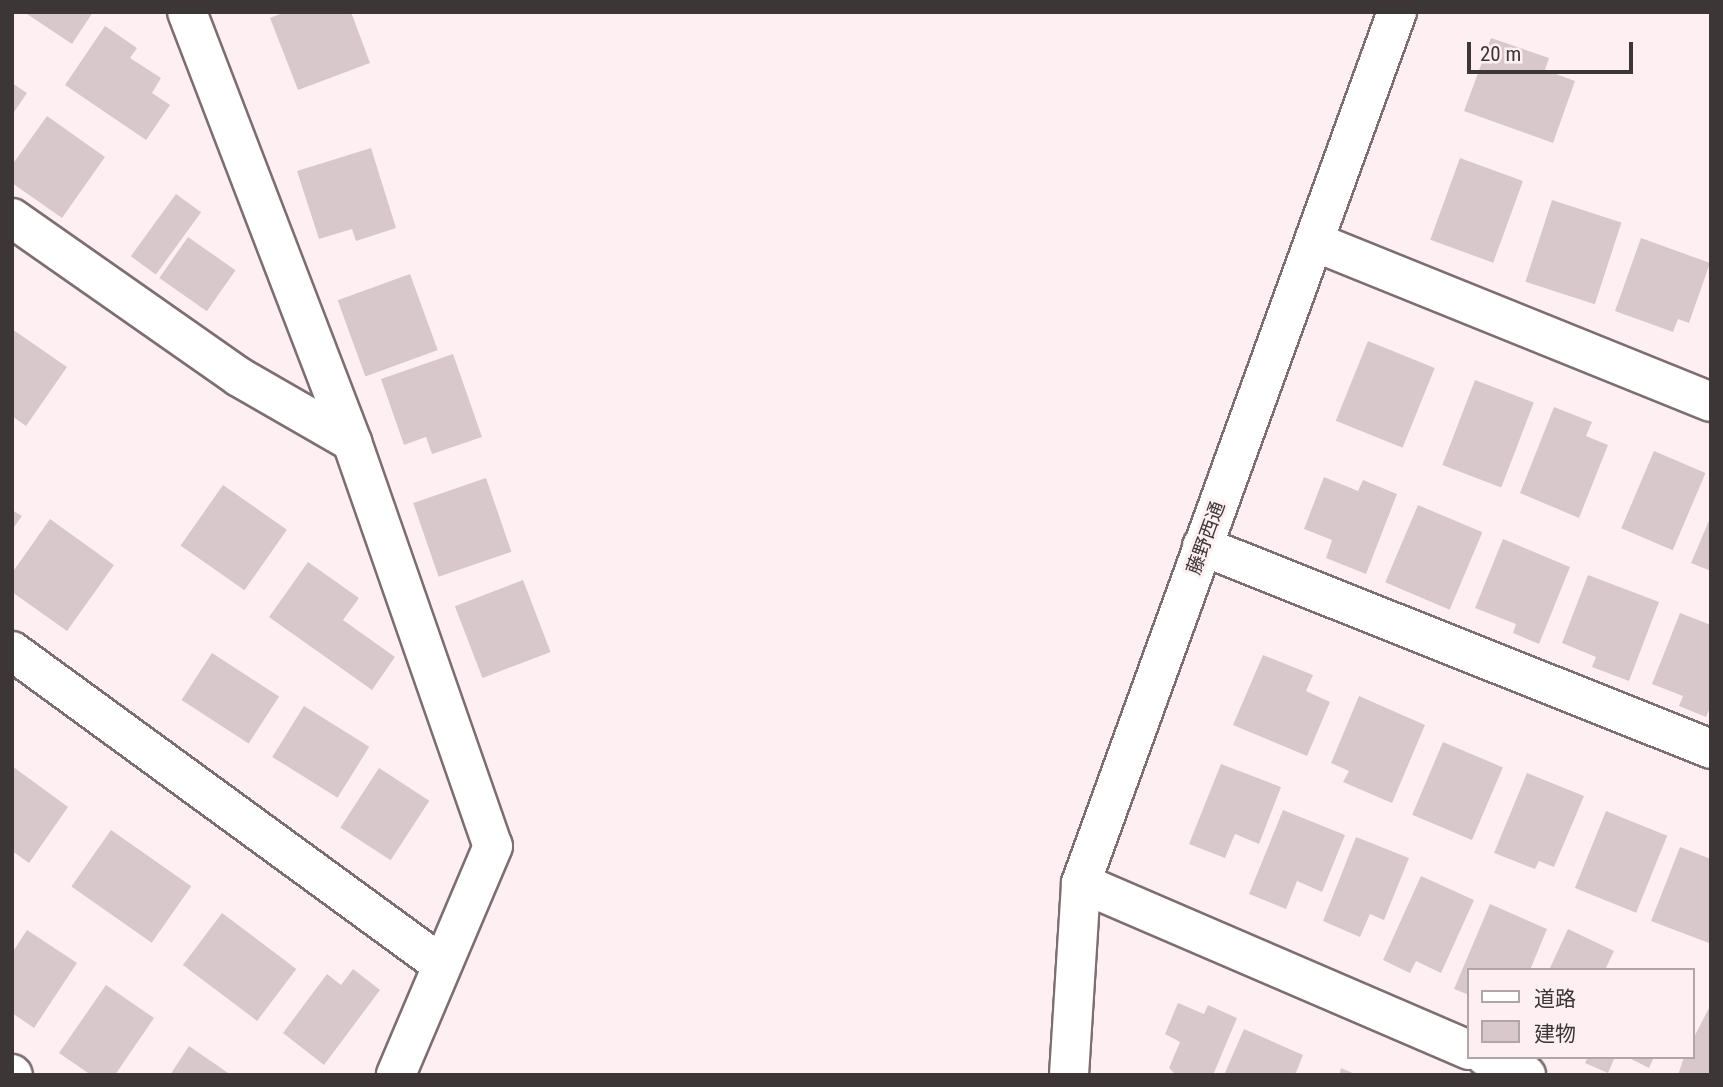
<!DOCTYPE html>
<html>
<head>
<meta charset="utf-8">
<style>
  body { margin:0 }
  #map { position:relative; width:1723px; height:1087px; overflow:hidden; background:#fef0f2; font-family:"Roboto Condensed","Noto Sans JP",sans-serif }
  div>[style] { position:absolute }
  .building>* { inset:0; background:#d8c8cb; transform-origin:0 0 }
  .roads { filter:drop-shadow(2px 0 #7d6e71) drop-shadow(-2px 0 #7d6e71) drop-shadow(0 2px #7d6e71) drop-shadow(0 -2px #7d6e71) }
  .street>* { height:38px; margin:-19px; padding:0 19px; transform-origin:19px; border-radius:19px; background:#fff }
  .secondary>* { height:38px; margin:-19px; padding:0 19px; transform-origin:19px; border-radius:19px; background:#fff }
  span { translate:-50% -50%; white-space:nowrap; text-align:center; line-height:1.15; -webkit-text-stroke:6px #fef0f2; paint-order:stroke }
  .street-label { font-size:19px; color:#3c3637 }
  .frame { position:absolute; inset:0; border:14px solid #3c3637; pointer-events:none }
  .legend { position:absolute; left:1467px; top:968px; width:228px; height:91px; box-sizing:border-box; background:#fef0f2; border:2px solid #b0a6a7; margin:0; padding:9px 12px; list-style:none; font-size:21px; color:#3c3637 }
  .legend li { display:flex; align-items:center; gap:14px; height:35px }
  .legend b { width:35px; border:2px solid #b0a6a7 }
  .scale { position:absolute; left:1467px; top:42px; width:166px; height:32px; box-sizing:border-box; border:4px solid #3c3637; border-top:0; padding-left:9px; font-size:21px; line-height:24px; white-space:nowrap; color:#3c3637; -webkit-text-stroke:5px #fef0f2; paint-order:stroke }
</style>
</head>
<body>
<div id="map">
  <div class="building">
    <div style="clip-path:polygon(24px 12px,93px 12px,72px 44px)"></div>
    <div style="clip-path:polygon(285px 12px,351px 12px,370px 63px,298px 90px,270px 18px)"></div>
    <div style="clip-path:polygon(105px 26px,137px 48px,130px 58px,161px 78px,152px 93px,170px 105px,146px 140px,65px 85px)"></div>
    <div style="clip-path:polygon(1491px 38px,1549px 58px,1545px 70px,1575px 81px,1553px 143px,1464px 111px)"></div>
    <div style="clip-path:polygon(12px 83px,27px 93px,12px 115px)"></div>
    <div style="clip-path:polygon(47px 116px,105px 157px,62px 218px,12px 183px,12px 165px)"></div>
    <div style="clip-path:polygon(371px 148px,396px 228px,356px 241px,352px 229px,319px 239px,297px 171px)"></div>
    <div style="left:1460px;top:158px;width:67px;height:87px;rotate:20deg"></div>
    <div style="left:176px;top:194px;width:31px;height:77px;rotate:36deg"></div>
    <div style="left:1552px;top:200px;width:73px;height:86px;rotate:18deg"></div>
    <div style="left:188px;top:237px;width:58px;height:50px;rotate:35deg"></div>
    <div style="clip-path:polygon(1641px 238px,1710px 263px,1689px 323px,1678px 319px,1673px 332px,1615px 311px)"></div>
    <div style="left:410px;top:274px;width:81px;height:77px;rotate:70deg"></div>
    <div style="clip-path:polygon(12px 329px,67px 367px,26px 426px,12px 416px)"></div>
    <div style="left:1368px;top:341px;width:72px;height:86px;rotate:22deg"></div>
    <div style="clip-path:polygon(453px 354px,482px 437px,432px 454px,426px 437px,404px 445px,381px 379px)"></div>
    <div style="left:1475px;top:380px;width:63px;height:91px;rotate:21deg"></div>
    <div style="clip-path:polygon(1554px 407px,1592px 422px,1586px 436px,1608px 445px,1579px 518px,1520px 493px)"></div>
    <div style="left:1654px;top:451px;width:56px;height:84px;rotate:23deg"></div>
    <div style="clip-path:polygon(1324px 477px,1358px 491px,1363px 480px,1397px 494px,1366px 574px,1326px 558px,1332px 540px,1304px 529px)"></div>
    <div style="left:486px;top:478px;width:78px;height:77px;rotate:71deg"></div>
    <div style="left:223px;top:485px;width:78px;height:74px;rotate:35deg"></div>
    <div style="left:1418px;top:505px;width:70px;height:84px;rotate:23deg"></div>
    <div style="clip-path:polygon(12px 510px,22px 516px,12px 530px)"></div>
    <div style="clip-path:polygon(1711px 516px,1711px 571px,1691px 563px)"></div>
    <div style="clip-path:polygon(50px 519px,114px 565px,67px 631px,12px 592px,12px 573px)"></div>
    <div style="clip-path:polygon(1503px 539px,1570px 567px,1539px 644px,1513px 633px,1516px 624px,1475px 608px)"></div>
    <div style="clip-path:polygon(308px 562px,359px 598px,343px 620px,395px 657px,372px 690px,269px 617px)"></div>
    <div style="clip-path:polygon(1588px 575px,1659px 602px,1629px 681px,1592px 667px,1596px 657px,1562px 643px)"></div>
    <div style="left:523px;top:580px;width:77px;height:73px;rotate:69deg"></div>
    <div style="clip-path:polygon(1680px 613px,1711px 625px,1711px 705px,1706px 717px,1679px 706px,1683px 696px,1652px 684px)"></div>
    <div style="left:212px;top:653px;width:80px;height:56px;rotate:33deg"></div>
    <div style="clip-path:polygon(1263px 655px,1313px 675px,1306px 691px,1330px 702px,1307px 756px,1233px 725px)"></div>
    <div style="clip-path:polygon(1359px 696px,1425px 725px,1392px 803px,1343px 782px,1349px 771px,1331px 763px)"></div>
    <div style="left:304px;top:706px;width:77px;height:60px;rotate:32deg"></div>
    <div style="left:1443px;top:742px;width:65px;height:79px;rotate:23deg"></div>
    <div style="clip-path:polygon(1221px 764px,1281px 787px,1259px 844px,1235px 834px,1225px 858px,1189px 844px)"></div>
    <div style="clip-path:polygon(12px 766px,68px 807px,29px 863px,12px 851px)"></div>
    <div style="left:379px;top:768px;width:60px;height:71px;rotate:33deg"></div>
    <div style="clip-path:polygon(1527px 773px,1584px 796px,1554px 867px,1539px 861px,1535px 869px,1494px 853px)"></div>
    <div style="clip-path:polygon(1283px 810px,1345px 835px,1322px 892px,1297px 881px,1286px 909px,1249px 894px)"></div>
    <div style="left:1606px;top:811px;width:66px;height:83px;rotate:22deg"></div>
    <div style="left:111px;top:830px;width:98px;height:69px;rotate:35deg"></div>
    <div style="clip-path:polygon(1356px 837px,1409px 858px,1384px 920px,1370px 914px,1360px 937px,1323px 921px)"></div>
    <div style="clip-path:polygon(1680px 847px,1711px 859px,1709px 943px,1651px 921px)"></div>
    <div style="clip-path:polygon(1421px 876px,1474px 900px,1441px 973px,1416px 961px,1410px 973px,1383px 960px)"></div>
    <div style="clip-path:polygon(1490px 904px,1547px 929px,1530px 970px,1469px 970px,1469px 995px,1454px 989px)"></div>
    <div style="left:222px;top:913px;width:93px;height:65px;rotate:37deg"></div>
    <div style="clip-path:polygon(1568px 929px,1614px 951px,1605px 970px,1549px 970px)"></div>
    <div style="clip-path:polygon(27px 930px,77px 963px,34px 1028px,12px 1013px,12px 953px)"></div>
    <div style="clip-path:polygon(353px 969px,380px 990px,324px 1065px,283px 1033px,327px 974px,341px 985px)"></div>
    <div style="clip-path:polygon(106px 985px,154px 1018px,115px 1075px,91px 1075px,59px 1053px)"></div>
    <div style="clip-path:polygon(1178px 1003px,1204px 1014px,1208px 1005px,1237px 1018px,1213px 1075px,1176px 1075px,1169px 1068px,1180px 1042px,1165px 1034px)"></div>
    <div style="clip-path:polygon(1711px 1004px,1711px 1075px,1678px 1075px,1684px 1057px,1693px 1057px,1693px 1039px)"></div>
    <div style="clip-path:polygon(1244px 1029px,1303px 1055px,1295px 1075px,1224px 1075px)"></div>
    <div style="clip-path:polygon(189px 1046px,231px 1075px,170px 1075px)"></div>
    <div style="clip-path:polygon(1588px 1057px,1615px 1057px,1608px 1073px,1585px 1063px)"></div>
    <div style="clip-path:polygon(1627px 1057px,1654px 1057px,1649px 1068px)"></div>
    <div style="clip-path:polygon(1341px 1068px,1357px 1075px,1339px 1075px)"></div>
  </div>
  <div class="roads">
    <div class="street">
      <div style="left:187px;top:12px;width:461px;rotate:69deg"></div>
      <div style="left:352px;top:442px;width:428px;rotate:70.8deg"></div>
      <div style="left:493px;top:846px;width:249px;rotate:113deg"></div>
      <div style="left:12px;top:218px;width:277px;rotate:35deg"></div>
      <div style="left:239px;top:377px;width:130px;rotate:29.9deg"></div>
      <div style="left:1315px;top:242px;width:427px;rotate:22deg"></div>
      <div style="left:1202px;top:546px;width:548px;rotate:21.74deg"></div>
      <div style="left:12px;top:651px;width:532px;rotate:36.14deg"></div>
      <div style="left:1081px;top:883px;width:422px;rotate:23.3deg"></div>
      <div style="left:1486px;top:1057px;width:44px;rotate:24.2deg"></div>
      <div style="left:12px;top:1074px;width:1px;rotate:45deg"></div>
    </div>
    <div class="secondary">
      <div style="left:1069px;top:1075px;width:192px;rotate:-86.4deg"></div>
      <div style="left:1081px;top:883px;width:927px;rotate:-70.06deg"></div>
    </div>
  </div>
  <div class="street-label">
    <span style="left:1206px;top:538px;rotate:-70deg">藤野西通</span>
  </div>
  <div class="frame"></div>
  <ul class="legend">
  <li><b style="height:9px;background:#fff"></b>道路</li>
  <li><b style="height:19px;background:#d8c8cb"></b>建物</li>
  </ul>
  <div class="scale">20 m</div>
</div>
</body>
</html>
